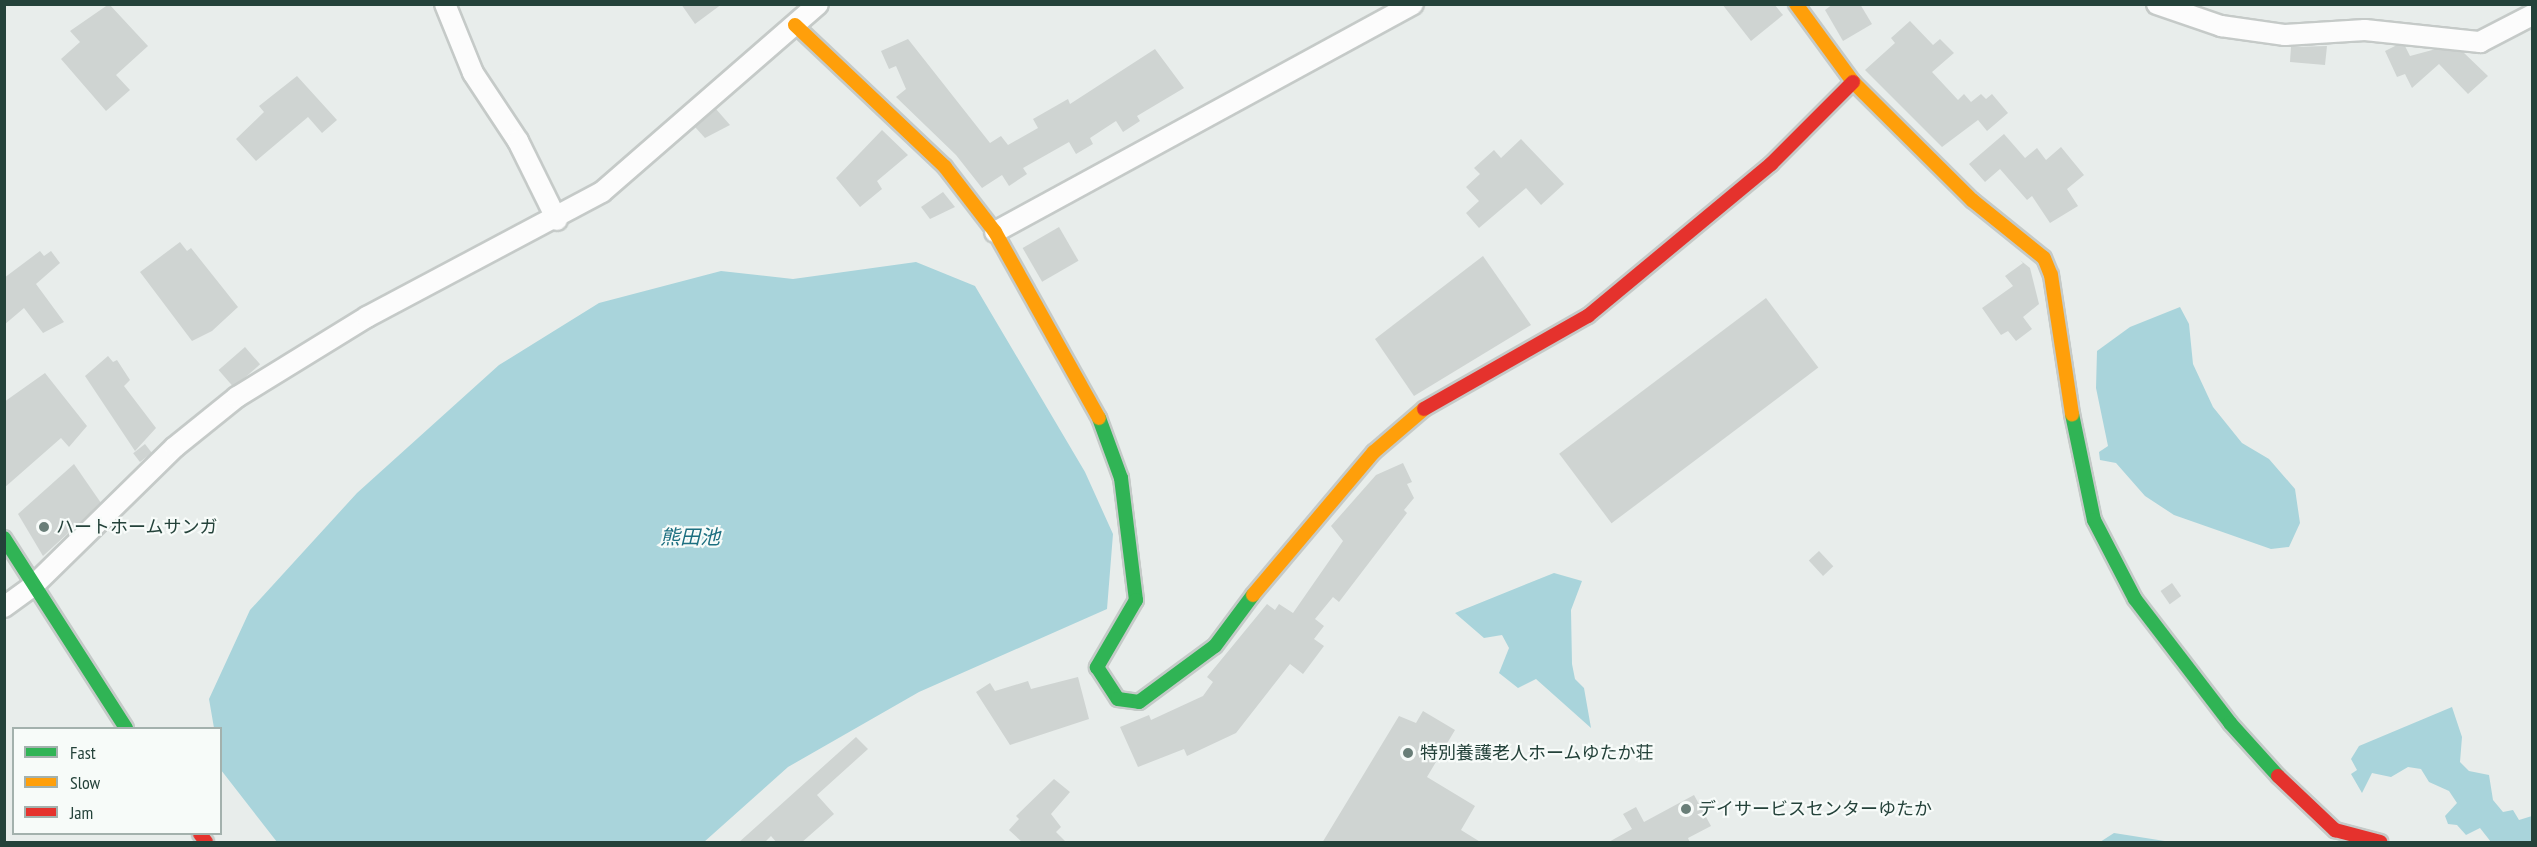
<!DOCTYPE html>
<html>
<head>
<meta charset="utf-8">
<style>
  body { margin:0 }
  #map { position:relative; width:2537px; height:847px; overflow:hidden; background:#e8edeb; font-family:"PT Sans Narrow","Noto Sans JP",sans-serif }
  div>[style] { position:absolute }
  .water>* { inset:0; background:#a9d4db }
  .building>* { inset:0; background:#cfd4d2; transform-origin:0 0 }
  .roads { filter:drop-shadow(2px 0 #c5cac8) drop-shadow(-2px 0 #c5cac8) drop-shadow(0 2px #c5cac8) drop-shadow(0 -2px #c5cac8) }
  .street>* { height:20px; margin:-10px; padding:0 10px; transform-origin:10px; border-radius:10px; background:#fcfcfc }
  .fast>* { height:14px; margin:-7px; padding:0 7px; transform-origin:7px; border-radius:7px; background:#30b455 }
  .slow>* { height:14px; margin:-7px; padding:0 7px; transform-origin:7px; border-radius:7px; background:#ff9f0a }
  .jam>* { height:14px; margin:-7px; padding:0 7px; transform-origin:7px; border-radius:7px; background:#e5322d }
  .dots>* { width:16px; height:16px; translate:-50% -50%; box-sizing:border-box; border:3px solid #f7fbf9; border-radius:50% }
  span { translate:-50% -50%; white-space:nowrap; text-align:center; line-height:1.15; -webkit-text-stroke:4.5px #f7fbf9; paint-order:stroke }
  .poi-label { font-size:18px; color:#24423a }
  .left { translate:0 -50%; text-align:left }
  .water-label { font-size:20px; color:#1c6f80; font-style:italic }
  .frame { position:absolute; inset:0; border:6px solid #24423a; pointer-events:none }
  .legend { position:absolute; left:12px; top:727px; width:210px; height:108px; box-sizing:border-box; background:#f7fbf9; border:2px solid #a3b1ad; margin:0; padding:8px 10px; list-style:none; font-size:18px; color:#24423a }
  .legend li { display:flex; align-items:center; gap:12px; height:30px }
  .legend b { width:30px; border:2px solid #a3b1ad }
</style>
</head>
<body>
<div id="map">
  <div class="water">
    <div style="clip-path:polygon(916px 262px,975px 286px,1085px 472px,1113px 534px,1107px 609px,919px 692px,788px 767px,704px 842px,277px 842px,221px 770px,220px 728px,214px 728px,209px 699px,250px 610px,357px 493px,499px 365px,599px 303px,721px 271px,793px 279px)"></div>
    <div style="clip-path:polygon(2180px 307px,2189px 324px,2193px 364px,2213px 407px,2242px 443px,2269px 459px,2295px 489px,2300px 523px,2289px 547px,2271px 549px,2174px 515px,2145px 496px,2116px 463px,2100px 460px,2099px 452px,2108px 446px,2096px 388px,2097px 351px,2130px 327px)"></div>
    <div style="clip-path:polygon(1554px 573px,1582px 581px,1571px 610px,1572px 664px,1575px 679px,1584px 688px,1591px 728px,1536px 679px,1518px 688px,1499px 673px,1509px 648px,1502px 635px,1484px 638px,1455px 613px)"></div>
    <div style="clip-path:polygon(2452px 707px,2462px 737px,2460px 762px,2469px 771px,2489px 775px,2493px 800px,2503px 812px,2513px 810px,2519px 820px,2532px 816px,2532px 842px,2491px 842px,2480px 828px,2466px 835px,2457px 825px,2448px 824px,2445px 816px,2457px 803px,2449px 791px,2429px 782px,2421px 769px,2408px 767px,2391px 777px,2372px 773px,2362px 793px,2351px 774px,2357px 770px,2351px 759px,2359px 746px)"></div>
    <div style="clip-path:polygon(2114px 833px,2171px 842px,2100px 842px)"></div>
  </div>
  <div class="building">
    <div style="clip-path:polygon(109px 4px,148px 46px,116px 75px,130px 90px,106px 111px,61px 59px,80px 42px,70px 31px)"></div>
    <div style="clip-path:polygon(681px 4px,722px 4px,695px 24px)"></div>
    <div style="clip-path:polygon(1722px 4px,1774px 4px,1783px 15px,1751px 41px)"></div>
    <div style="clip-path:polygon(1833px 4px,1860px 4px,1872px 24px,1843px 41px,1825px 10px)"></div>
    <div style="clip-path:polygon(1910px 21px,1933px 45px,1940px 39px,1954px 53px,1932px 72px,1958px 100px,1964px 94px,1971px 102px,1981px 94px,1986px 99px,1992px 94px,2008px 113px,1987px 131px,1978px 120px,1942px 147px,1865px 70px,1895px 43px,1891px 38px)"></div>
    <div style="clip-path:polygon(908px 39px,990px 143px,1001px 136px,1008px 145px,1038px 128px,1033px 119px,1068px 99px,1070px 104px,1155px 49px,1184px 88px,1137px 116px,1140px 121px,1123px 132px,1116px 121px,1090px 138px,1093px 144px,1076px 154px,1069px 142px,1023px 168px,1027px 174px,1009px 186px,1002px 175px,982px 188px,956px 155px,896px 97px,906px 89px,896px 66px,889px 69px,881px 51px)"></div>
    <div style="clip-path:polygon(2397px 45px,2405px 46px,2410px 56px,2436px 49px,2463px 52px,2488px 76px,2468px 94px,2439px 64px,2412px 88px,2405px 74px,2397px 77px,2385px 51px)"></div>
    <div style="clip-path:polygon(2327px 46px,2325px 65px,2290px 62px,2291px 47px)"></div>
    <div style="clip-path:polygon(297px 76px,337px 120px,322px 133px,308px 117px,256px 161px,236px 139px,264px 112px,259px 106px)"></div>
    <div style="clip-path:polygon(716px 109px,730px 125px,705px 138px,695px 127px)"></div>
    <div style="clip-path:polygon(882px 130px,908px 155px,877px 181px,882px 189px,860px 207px,836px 178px)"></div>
    <div style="clip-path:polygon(2004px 134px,2025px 158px,2037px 148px,2046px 160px,2061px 147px,2084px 175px,2067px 189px,2078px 206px,2050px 223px,2032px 196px,2027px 200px,2000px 169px,1985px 182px,1969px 164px)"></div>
    <div style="clip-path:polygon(1521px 139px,1564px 184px,1541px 205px,1526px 188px,1479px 228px,1466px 213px,1479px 201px,1466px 187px,1480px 174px,1474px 168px,1494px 150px,1501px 158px)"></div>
    <div style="clip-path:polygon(943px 192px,955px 207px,930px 219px,921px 207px)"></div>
    <div style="left:1059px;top:227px;width:39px;height:42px;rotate:60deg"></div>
    <div style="clip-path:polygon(180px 242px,187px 251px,191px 248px,238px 307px,212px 331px,192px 341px,140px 272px)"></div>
    <div style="clip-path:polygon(40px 251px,44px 256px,51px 251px,60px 263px,36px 284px,64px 322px,43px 333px,24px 308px,4px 325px,4px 278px)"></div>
    <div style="clip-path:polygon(1483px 256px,1531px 325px,1414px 396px,1375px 339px)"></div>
    <div style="clip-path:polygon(2020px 260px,2030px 268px,2039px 304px,2023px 317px,2032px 329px,2016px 341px,2008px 331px,2001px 335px,1982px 308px,2013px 286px,2005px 276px,2023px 263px)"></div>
    <div style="left:1766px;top:298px;width:87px;height:259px;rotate:53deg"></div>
    <div style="left:245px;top:347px;width:23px;height:35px;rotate:49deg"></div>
    <div style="clip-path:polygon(108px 356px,113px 362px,117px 360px,130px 380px,124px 386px,156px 428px,135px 451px,85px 376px)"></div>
    <div style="clip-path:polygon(45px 373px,87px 426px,69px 447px,61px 438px,4px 488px,4px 402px)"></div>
    <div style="left:145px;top:444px;width:11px;height:15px;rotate:52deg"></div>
    <div style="clip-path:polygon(1403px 463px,1412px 482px,1407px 484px,1414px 498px,1404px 510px,1407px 513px,1339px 602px,1333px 597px,1315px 619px,1324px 626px,1314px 639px,1324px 646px,1303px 674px,1290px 664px,1236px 733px,1187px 756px,1184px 749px,1138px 767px,1120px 727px,1149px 715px,1151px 720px,1203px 696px,1213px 682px,1207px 677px,1267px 604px,1275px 610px,1279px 604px,1293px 613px,1343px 541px,1331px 526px,1376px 475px)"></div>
    <div style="clip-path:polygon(74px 464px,101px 503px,43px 556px,18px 514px)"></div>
    <div style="left:1819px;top:551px;width:21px;height:14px;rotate:47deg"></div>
    <div style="left:2172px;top:583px;width:16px;height:14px;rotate:55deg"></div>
    <div style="clip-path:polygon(1078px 677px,1089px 719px,1010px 745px,976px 692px,990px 683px,995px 691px,1028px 681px,1031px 689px)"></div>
    <div style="clip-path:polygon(1423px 711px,1455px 730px,1427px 777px,1475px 806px,1461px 830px,1482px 843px,1322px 843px,1399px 716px,1416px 723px)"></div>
    <div style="clip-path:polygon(856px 737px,868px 749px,817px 795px,834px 814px,801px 843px,777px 843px,771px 836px,764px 843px,738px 843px)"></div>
    <div style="clip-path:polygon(1054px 779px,1070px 792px,1051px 814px,1061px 827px,1056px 832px,1067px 843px,1023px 843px,1009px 830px,1019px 819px,1016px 816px)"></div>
    <div style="clip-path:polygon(1694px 795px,1711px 826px,1688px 838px,1690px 843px,1607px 843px,1632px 829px,1623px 814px,1636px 807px,1644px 822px)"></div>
  </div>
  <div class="roads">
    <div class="street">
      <div style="left:445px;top:4px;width:74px;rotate:67.9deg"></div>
      <div style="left:473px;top:73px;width:82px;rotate:56.5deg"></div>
      <div style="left:518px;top:141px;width:88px;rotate:63.7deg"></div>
      <div style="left:2157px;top:4px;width:68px;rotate:19deg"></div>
      <div style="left:2221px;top:26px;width:65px;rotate:8deg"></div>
      <div style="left:2285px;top:35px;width:80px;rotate:-3.6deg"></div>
      <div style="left:2365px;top:30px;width:116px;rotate:6deg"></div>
      <div style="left:2480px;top:42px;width:59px;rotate:-27.4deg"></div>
      <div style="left:995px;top:232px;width:476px;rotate:-28.6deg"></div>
      <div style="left:4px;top:607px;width:37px;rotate:-36deg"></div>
      <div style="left:34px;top:585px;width:197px;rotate:-44.4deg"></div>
      <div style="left:175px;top:447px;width:80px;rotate:-38.9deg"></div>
      <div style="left:237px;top:397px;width:153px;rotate:-31.6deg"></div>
      <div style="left:367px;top:317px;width:266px;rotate:-28deg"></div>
      <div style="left:602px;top:192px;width:286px;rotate:-41deg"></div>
    </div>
    <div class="fast">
      <div style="left:2072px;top:414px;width:108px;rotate:78.3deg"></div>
      <div style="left:2094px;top:520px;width:89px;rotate:62.6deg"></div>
      <div style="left:2135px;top:599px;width:156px;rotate:52.5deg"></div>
      <div style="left:2230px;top:723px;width:72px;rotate:47.8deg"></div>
      <div style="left:1099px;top:418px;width:64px;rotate:69.9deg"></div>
      <div style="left:1121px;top:478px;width:123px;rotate:83deg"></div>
      <div style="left:1136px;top:600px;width:78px;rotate:120.2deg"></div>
      <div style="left:1097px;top:667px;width:38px;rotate:57deg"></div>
      <div style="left:1118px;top:699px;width:21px;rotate:8deg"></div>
      <div style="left:1139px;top:702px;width:94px;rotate:-36.4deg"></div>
      <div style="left:1215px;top:646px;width:64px;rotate:-53.3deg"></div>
      <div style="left:4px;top:538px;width:226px;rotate:57.3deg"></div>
    </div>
    <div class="slow">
      <div style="left:1796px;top:4px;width:97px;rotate:53.8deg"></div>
      <div style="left:1853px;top:82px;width:168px;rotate:44.8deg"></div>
      <div style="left:1972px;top:200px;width:92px;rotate:38.9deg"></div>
      <div style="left:2044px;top:258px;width:18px;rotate:68deg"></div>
      <div style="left:2051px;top:275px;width:141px;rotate:81.4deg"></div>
      <div style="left:795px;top:25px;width:207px;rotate:43.4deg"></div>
      <div style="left:945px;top:167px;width:82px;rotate:52.4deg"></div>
      <div style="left:995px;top:232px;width:213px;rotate:60.8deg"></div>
      <div style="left:1253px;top:595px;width:187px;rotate:-49.8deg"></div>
      <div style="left:1374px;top:452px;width:66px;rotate:-40.7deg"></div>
    </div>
    <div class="jam">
      <div style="left:1424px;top:409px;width:189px;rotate:-29.6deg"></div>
      <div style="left:1588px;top:316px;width:238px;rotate:-39.7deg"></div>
      <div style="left:1771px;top:164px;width:116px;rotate:-45deg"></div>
      <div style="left:2278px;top:776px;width:79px;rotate:43.5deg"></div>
      <div style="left:2335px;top:830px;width:47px;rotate:14.9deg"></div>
      <div style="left:200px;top:834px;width:10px;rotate:53deg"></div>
    </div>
  </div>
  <div class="dots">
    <div style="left:44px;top:527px;background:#697e78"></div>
    <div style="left:1408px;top:753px;background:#697e78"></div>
    <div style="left:1686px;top:809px;background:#697e78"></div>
  </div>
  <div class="poi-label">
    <span class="left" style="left:56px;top:527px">ハートホームサンガ</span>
    <span class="left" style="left:1420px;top:753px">特別養護老人ホームゆたか荘</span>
    <span class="left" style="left:1698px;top:809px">デイサービスセンターゆたか</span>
  </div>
  <div class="water-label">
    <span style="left:690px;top:537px">熊田池</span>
  </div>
  <div class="frame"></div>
  <ul class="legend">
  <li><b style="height:8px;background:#30b455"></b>Fast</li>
  <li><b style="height:8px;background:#ff9f0a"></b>Slow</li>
  <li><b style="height:8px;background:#e5322d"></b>Jam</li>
  </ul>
</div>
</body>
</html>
